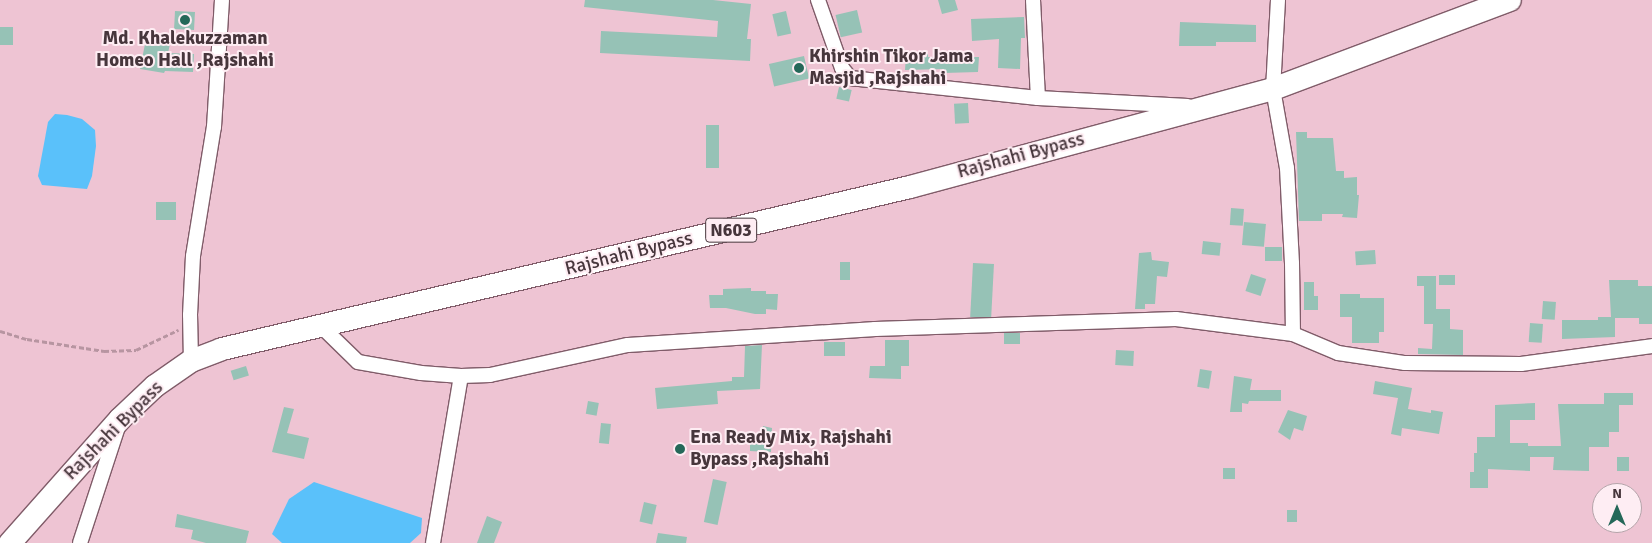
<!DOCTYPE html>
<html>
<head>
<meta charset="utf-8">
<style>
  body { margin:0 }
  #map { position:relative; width:1652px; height:543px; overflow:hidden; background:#eec4d3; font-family:Signika,sans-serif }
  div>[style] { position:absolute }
  .water>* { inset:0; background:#5ac1fa }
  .building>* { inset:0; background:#96c2b6; transform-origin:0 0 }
  .path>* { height:2.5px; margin-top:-1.25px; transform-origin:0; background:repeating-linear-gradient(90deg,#b795a1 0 5px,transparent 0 7.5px) }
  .roads { filter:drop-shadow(1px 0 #805c69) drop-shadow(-1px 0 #805c69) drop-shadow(0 1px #805c69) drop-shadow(0 -1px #805c69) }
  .minor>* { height:14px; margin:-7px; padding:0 7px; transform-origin:7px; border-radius:7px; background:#fff }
  .trunk>* { height:22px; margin:-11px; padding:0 11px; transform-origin:11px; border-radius:11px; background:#fff }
  .dots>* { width:14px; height:14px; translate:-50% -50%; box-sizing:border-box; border:2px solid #feedf3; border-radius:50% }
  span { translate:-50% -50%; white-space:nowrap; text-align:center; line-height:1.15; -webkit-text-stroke:4px #feedf3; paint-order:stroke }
  .shield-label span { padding:1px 4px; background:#feedf3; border:1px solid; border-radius:4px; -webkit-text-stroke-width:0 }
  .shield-label { font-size:18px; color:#47363c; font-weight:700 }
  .poi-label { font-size:19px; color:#47363c; font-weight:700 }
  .left { translate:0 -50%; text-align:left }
  .street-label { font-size:19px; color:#47363c }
  .north { position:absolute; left:1592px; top:483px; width:50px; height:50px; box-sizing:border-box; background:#feedf3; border:1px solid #b5a4aa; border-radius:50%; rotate:0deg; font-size:14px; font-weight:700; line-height:20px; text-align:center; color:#47363c }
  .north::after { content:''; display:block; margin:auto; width:18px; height:22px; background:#256859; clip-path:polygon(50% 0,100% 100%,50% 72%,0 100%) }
</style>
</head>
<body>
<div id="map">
  <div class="water">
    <div style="clip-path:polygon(55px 114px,67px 115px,82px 119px,95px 130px,96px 146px,92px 176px,87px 189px,42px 185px,38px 176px,48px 122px)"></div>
    <div style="clip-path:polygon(314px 482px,422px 518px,421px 533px,410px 543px,282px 543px,272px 534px,289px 499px)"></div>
  </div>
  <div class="building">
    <div style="clip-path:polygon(585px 0,713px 0,751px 4px,747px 39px,751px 39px,750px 61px,600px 53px,601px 31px,717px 37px,718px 21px,584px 7px)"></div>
    <div style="clip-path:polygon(938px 0,955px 0,958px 10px,942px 14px)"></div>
    <div style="left:857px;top:10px;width:23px;height:22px;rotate:77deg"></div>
    <div style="left:175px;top:11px;width:20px;height:18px;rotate:3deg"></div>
    <div style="left:786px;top:11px;width:23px;height:14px;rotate:77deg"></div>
    <div style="clip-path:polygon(1024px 17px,1025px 38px,1021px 38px,1020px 69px,998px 68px,999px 39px,972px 41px,971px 19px)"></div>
    <div style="clip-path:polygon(1180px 22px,1256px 25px,1256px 42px,1216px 42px,1216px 46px,1179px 46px)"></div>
    <div style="left:0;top:27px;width:13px;height:18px"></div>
    <div style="clip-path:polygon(146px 39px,170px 44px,168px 53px,194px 54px,193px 72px,165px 71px,164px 73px,140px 69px)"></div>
    <div style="clip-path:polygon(918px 53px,928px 54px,928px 57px,979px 57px,978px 72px,944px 73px,944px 69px,905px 70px,906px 55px)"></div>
    <div style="left:804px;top:56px;width:23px;height:36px;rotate:77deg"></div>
    <div style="left:839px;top:87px;width:13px;height:12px;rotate:13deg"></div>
    <div style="left:968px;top:103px;width:20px;height:14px;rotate:87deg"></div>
    <div style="left:706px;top:125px;width:13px;height:43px"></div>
    <div style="clip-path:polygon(1296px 132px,1307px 132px,1307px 138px,1333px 138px,1336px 171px,1344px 171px,1344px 178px,1357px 177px,1357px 195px,1359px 195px,1357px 218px,1342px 217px,1343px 214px,1322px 214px,1322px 221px,1299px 221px)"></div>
    <div style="left:156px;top:202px;width:20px;height:18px"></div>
    <div style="left:1231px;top:208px;width:13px;height:17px;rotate:4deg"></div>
    <div style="left:1244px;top:222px;width:22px;height:23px;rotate:5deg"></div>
    <div style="left:1203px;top:241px;width:18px;height:13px;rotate:6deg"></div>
    <div style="left:1265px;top:247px;width:17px;height:14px"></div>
    <div style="left:1375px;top:250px;width:14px;height:20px;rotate:86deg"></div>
    <div style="clip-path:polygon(1151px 252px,1152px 260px,1169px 262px,1167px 277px,1157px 276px,1155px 304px,1145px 304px,1145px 309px,1135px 309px,1139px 253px)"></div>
    <div style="left:840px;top:262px;width:10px;height:18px"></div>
    <div style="left:973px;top:263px;width:21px;height:54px;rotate:3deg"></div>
    <div style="left:1251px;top:274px;width:16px;height:18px;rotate:18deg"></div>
    <div style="left:1439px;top:275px;width:16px;height:10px"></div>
    <div style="clip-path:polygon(1417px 276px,1436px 276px,1436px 309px,1450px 309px,1450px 329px,1463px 330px,1463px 355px,1418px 354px,1418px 348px,1432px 349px,1433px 324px,1424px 324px,1424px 286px,1417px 286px)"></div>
    <div style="clip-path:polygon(1609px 280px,1638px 280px,1638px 286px,1652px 286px,1652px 324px,1639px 324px,1639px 318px,1615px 318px,1615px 337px,1562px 339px,1562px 320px,1598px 320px,1598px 317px,1611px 317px)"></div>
    <div style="clip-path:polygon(1304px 282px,1314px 282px,1314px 296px,1318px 296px,1318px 310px,1304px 310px)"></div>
    <div style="clip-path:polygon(751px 288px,751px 291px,766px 291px,766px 294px,778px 294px,777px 310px,766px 309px,766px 314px,755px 314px,726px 308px,710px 308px,709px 295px,723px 295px,723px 289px)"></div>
    <div style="clip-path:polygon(1340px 294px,1360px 294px,1360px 298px,1384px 298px,1384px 332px,1379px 332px,1379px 343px,1352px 343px,1352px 317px,1340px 317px)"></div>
    <div style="left:1543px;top:301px;width:13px;height:18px;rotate:4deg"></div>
    <div style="left:1530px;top:323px;width:13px;height:19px;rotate:4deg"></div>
    <div style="left:1004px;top:333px;width:16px;height:11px"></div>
    <div style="clip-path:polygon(885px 340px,909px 340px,909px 366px,901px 366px,901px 379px,869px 378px,870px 366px,885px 366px)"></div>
    <div style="left:845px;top:342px;width:14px;height:21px;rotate:90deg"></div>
    <div style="clip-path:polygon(762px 345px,760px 389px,717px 391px,718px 404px,657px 409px,655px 388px,732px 381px,732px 377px,744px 377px,745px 346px)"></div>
    <div style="left:1116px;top:350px;width:18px;height:15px;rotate:3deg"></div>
    <div style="left:246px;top:366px;width:10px;height:16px;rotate:73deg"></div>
    <div style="left:1200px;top:369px;width:12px;height:18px;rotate:9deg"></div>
    <div style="clip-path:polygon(1234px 376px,1252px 379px,1250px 390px,1281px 390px,1281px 401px,1249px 401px,1248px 404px,1242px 403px,1242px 412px,1230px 412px)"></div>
    <div style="clip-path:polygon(1375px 381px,1412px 388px,1408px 409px,1431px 413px,1431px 410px,1443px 412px,1439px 434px,1402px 428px,1401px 436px,1391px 434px,1398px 398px,1373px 394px)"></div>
    <div style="clip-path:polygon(1604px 393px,1633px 393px,1633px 405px,1619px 405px,1619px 432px,1609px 432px,1609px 447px,1589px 447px,1589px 471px,1553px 470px,1554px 457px,1530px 457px,1530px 471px,1488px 469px,1488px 488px,1470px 488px,1470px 472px,1474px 472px,1474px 453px,1477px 453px,1477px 437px,1495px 437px,1495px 405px,1535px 403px,1535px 420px,1510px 420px,1510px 443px,1528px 443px,1528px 446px,1561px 446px,1558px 404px,1604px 404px)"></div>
    <div style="left:588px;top:401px;width:11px;height:13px;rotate:10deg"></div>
    <div style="clip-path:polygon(284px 407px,294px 409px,287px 433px,309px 438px,304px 459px,272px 452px)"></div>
    <div style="clip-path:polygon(1288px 410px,1307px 416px,1303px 431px,1294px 428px,1290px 440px,1278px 432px)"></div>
    <div style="left:601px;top:423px;width:10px;height:20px;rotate:6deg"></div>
    <div style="clip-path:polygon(763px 426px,772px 428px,771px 452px,750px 451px,750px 440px,761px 440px)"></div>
    <div style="left:1617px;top:457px;width:12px;height:14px"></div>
    <div style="left:1223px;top:468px;width:12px;height:11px"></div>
    <div style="left:713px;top:479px;width:14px;height:44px;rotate:12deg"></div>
    <div style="left:644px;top:502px;width:13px;height:20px;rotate:13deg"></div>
    <div style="left:1287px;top:510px;width:10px;height:12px"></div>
    <div style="clip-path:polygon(177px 514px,249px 531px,246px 543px,206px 543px,191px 539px,193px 530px,175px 527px)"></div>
    <div style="clip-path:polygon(487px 516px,502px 522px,494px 543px,477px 543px)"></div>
    <div style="clip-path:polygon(658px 533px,687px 537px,686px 543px,656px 543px)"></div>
  </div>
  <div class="path">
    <div style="left:0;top:331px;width:28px;rotate:17deg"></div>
    <div style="left:27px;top:339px;width:78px;rotate:8.9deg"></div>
    <div style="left:104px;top:351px;width:32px;rotate:-2deg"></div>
    <div style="left:136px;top:350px;width:47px;rotate:-25.5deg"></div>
  </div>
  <div class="roads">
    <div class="minor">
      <div style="left:818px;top:0;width:72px;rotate:70.6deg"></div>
      <div style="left:842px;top:68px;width:13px;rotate:51deg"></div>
      <div style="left:850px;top:78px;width:189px;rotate:6.1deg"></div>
      <div style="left:1038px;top:98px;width:150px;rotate:3.1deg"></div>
      <div style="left:1033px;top:0;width:98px;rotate:87.1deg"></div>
      <div style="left:1278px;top:0;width:89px;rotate:93.2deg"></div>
      <div style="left:1273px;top:89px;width:80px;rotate:80deg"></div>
      <div style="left:1287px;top:168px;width:95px;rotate:87deg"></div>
      <div style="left:1292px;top:263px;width:71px;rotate:89.2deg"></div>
      <div style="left:1293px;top:334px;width:49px;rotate:22.9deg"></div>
      <div style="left:1338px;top:353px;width:68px;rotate:8.5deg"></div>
      <div style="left:1405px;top:363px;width:116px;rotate:0.5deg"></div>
      <div style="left:1521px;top:364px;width:132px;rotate:-7.8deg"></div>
      <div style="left:322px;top:327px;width:50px;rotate:44.2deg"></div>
      <div style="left:358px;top:362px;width:64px;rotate:9.9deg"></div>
      <div style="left:421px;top:373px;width:40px;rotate:4.3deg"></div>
      <div style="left:461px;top:376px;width:29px;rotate:-2deg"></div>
      <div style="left:490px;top:375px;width:141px;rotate:-12.3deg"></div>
      <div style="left:628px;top:345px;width:248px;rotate:-3.7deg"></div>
      <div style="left:875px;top:329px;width:301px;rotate:-1.9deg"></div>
      <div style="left:1176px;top:319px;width:118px;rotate:7.3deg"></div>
      <div style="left:191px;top:361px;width:46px;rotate:-91.2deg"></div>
      <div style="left:190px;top:315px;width:59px;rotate:-87.1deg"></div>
      <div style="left:193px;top:256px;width:131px;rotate:-80.8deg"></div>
      <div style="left:214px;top:127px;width:127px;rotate:-86.4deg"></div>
      <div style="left:80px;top:543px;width:122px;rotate:-71.9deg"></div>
      <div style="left:433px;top:543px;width:169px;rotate:-80.5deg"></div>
    </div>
    <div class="trunk">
      <div style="left:10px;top:543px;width:166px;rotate:-48.4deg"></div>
      <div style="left:120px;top:419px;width:48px;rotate:-43.3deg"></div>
      <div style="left:155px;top:386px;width:44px;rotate:-34.8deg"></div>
      <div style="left:191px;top:361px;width:33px;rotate:-21deg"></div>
      <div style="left:222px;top:349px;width:707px;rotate:-13.25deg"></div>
      <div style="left:910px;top:187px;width:376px;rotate:-15.1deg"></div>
      <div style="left:1273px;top:89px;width:253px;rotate:-20.6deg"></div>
    </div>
  </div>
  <div class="dots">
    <div style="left:185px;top:20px;background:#256859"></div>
    <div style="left:799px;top:68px;background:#256859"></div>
    <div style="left:680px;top:449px;background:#256859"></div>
  </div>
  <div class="shield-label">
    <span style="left:731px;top:230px">N603</span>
  </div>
  <div class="poi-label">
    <span style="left:185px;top:50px">Md. Khalekuzzaman<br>Homeo Hall ,Rajshahi</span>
    <span class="left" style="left:809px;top:68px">Khirshin Tikor Jama<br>Masjid ,Rajshahi</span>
    <span class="left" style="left:690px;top:449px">Ena Ready Mix, Rajshahi<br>Bypass ,Rajshahi</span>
  </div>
  <div class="street-label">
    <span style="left:1021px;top:156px;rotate:-15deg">Rajshahi Bypass</span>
    <span style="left:629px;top:254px;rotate:-14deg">Rajshahi Bypass</span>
    <span style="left:114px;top:431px;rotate:-45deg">Rajshahi Bypass</span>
  </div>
  <div class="north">N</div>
</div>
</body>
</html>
